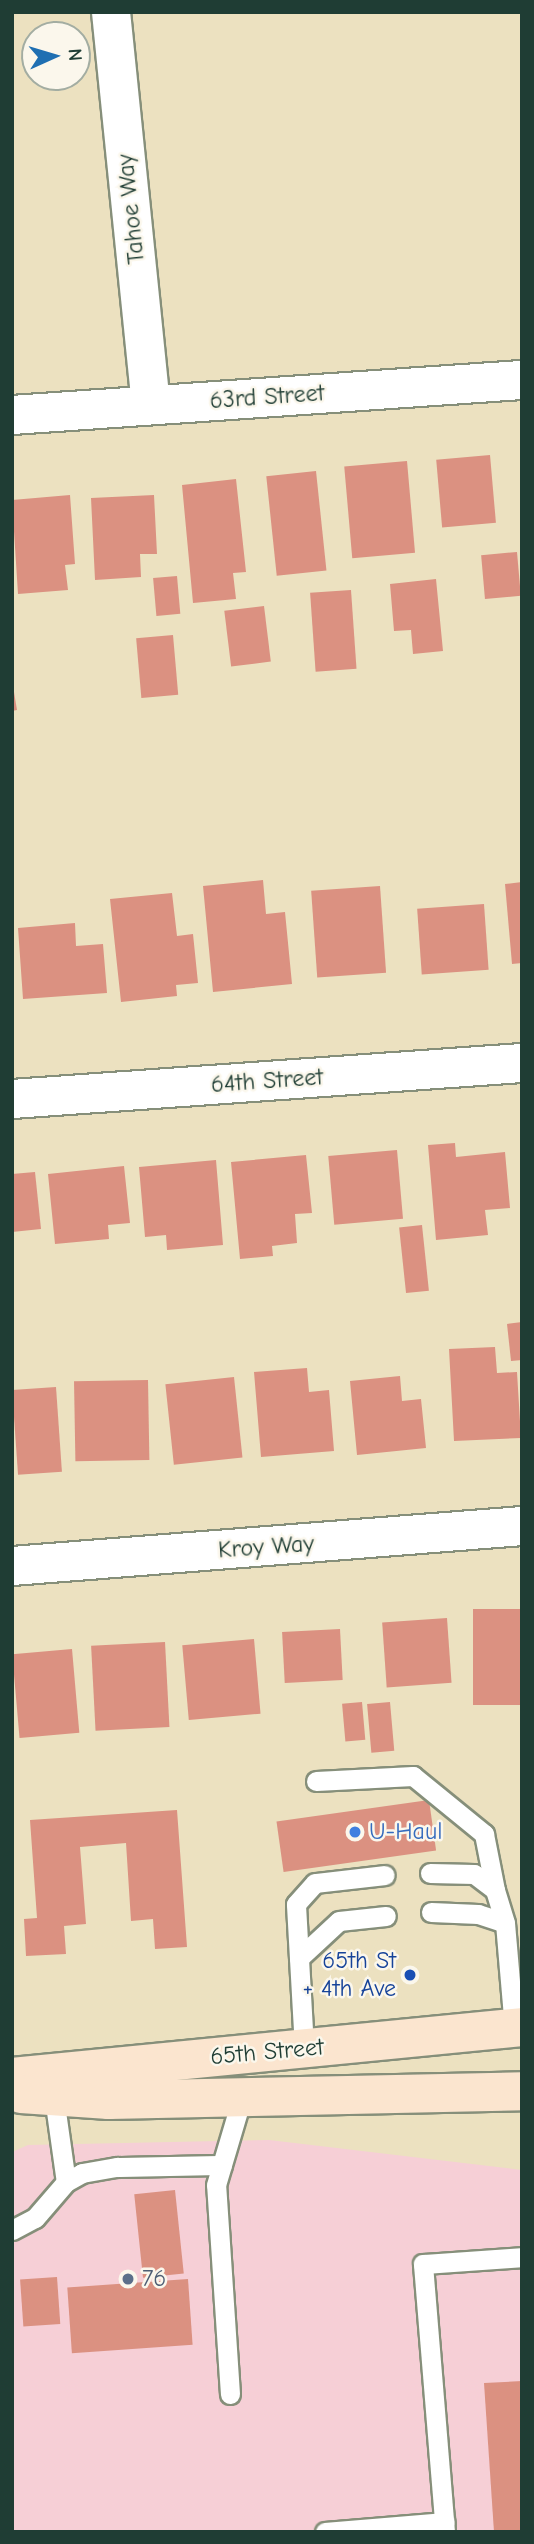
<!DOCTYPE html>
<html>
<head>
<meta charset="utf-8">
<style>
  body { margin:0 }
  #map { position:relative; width:534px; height:2544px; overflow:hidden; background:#ece1c0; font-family:"Comic Neue",sans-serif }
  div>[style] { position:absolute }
  .built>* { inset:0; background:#f6cfd6 }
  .building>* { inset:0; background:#db9181; transform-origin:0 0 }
  .roads { filter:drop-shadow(2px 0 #868f7a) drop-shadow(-2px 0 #868f7a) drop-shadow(0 2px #868f7a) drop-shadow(0 -2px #868f7a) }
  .lane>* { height:19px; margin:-9.5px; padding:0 9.5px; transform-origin:9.5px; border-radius:9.5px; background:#fff }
  .street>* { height:38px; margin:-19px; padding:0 19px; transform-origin:19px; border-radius:19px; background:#fff }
  .secondary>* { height:38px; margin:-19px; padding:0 19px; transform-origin:19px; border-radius:19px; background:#fbe5cf }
  .dots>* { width:19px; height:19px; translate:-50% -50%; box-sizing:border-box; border:4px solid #fbf7ec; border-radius:50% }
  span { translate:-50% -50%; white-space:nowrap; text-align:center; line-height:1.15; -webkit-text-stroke:5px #fbf7ec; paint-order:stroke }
  .street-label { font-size:24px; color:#1f3d34 }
  .shop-label { font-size:24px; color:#366cbe }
  .left { translate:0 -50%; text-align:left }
  .transit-label { font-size:24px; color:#164399 }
  .right { translate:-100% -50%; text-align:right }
  .service-label { font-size:24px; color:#4e5e75 }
  .frame { position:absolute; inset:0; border:14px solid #1f3d34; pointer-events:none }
  .north { position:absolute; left:21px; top:21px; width:70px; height:70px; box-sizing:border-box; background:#fbf7ec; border:2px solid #a3ada2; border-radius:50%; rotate:86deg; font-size:19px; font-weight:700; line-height:28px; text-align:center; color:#1f3d34 }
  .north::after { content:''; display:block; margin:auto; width:24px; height:32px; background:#1f6fb2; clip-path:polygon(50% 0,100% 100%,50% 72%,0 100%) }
</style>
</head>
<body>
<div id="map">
  <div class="built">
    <div style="clip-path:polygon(269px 2140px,522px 2170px,522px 2532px,12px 2532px,12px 2152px,28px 2145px)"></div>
  </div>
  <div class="building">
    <div style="left:490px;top:455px;width:68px;height:54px;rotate:85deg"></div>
    <div style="left:407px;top:461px;width:92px;height:63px;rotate:85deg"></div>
    <div style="left:316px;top:471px;width:100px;height:50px;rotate:84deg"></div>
    <div style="clip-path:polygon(236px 479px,246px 572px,233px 573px,236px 599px,193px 603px,182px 485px)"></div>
    <div style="clip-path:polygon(70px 495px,75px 564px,65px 565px,68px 590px,18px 594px,12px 500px)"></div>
    <div style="clip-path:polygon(154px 495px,157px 554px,140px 554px,141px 577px,95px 580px,91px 498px)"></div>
    <div style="left:517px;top:552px;width:44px;height:36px;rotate:85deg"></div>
    <div style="left:177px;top:576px;width:38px;height:24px;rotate:85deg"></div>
    <div style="clip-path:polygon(436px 579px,443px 651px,413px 654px,411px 630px,394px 631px,390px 584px)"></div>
    <div style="left:351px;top:590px;width:79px;height:41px;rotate:86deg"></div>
    <div style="left:264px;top:606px;width:56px;height:40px;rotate:83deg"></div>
    <div style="left:173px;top:635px;width:60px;height:37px;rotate:85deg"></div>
    <div style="clip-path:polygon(12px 680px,17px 710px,12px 711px)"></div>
    <div style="clip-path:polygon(263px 880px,266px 914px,285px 912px,292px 984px,213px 992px,203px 886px)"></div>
    <div style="clip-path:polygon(522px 882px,522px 963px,512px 964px,505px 884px)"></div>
    <div style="left:380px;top:886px;width:87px;height:69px;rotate:86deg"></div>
    <div style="clip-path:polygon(172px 893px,177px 936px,193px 934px,198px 983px,176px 985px,177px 996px,121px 1002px,110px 899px)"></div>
    <div style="left:484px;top:904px;width:66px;height:67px;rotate:86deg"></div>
    <div style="clip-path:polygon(75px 923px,76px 946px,103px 944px,107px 993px,23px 999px,18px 928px)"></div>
    <div style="clip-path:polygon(455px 1143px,456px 1157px,505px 1152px,510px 1208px,485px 1210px,488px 1235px,436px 1240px,428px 1145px)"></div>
    <div style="left:397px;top:1150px;width:69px;height:69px;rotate:85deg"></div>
    <div style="clip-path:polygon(306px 1155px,312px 1213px,295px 1214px,297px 1243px,272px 1246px,273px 1256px,240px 1259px,231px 1162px)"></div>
    <div style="clip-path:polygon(216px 1160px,223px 1245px,167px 1250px,166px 1235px,145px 1237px,139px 1167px)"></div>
    <div style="clip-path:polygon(124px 1166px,130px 1223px,108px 1225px,109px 1239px,55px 1244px,48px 1174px)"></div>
    <div style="clip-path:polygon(35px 1172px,41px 1229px,12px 1232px,12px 1174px)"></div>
    <div style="left:422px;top:1225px;width:66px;height:23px;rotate:84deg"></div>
    <div style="clip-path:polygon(522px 1322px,522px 1360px,511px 1361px,507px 1324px)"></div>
    <div style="clip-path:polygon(495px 1347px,497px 1373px,517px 1372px,521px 1438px,454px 1441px,449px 1349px)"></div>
    <div style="clip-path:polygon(307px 1368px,309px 1392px,329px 1390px,334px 1451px,261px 1457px,254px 1372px)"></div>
    <div style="clip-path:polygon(400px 1376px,402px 1401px,421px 1399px,426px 1448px,357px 1455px,350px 1381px)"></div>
    <div style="left:234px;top:1377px;width:81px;height:69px;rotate:84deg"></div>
    <div style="left:148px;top:1380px;width:80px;height:74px;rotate:89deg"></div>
    <div style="left:56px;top:1387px;width:85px;height:44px;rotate:86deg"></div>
    <div style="left:522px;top:1609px;width:96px;height:49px;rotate:90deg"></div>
    <div style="left:447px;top:1618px;width:65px;height:65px;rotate:86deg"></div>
    <div style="left:340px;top:1629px;width:51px;height:58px;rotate:87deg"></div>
    <div style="left:254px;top:1639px;width:75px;height:72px;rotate:85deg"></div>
    <div style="left:165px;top:1642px;width:85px;height:74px;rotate:87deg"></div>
    <div style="left:72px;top:1649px;width:84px;height:60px;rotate:85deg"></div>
    <div style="left:362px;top:1702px;width:38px;height:20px;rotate:85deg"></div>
    <div style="left:390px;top:1702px;width:49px;height:23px;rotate:85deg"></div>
    <div style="left:429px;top:1800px;width:51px;height:154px;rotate:82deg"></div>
    <div style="clip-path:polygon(177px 1810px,187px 1947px,155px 1949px,153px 1919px,131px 1921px,126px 1843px,80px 1847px,86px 1924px,64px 1926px,66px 1954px,26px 1956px,24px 1919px,37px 1918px,30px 1820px)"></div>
    <div style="left:175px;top:2190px;width:84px;height:41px;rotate:84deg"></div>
    <div style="left:57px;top:2277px;width:47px;height:37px;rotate:86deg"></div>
    <div style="left:188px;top:2279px;width:66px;height:121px;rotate:86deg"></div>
    <div style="clip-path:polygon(522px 2381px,522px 2532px,494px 2532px,484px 2383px)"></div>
  </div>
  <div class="roads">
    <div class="lane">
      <div style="left:316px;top:1781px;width:97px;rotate:-3deg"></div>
      <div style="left:413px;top:1776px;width:92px;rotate:39.2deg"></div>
      <div style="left:484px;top:1834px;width:57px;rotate:78.9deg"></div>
      <div style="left:430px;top:1873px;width:44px;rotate:1.3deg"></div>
      <div style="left:474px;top:1874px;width:26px;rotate:37deg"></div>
      <div style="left:495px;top:1890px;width:34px;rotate:73deg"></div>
      <div style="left:505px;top:1923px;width:104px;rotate:85.1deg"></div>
      <div style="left:431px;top:1912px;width:47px;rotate:2.4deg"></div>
      <div style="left:478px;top:1914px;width:28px;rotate:18deg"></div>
      <div style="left:299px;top:1958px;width:54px;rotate:-42.8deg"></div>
      <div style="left:339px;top:1921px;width:47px;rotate:-6.1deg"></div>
      <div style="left:304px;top:2048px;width:144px;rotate:-93.2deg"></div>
      <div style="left:296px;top:1904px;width:28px;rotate:-48deg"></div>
      <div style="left:315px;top:1883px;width:70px;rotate:-6.5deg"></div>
      <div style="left:53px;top:2090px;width:93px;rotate:82deg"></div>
      <div style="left:12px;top:2230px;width:26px;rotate:-28deg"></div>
      <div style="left:35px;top:2218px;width:48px;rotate:-49.3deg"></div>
      <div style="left:66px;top:2182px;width:18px;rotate:-29deg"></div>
      <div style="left:82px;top:2173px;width:36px;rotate:-10deg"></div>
      <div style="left:117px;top:2167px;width:105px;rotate:-1.1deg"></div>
      <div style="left:230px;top:2394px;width:209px;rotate:-93.8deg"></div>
      <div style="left:216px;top:2185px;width:92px;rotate:-73.5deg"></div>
      <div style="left:325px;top:2532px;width:120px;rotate:-4.8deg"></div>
      <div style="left:445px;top:2532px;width:269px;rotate:-94.7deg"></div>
      <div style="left:423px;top:2264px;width:99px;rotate:-4deg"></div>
    </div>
    <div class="street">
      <div style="left:111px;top:12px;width:395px;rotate:84.2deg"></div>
      <div style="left:12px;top:415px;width:511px;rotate:-3.93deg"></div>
      <div style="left:12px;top:1099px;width:511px;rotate:-4.04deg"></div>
      <div style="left:12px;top:1566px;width:512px;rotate:-4.48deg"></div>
    </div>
    <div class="secondary">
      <div style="left:12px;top:2077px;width:512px;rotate:-5.6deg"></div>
      <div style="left:21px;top:2094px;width:88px;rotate:3.9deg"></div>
      <div style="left:109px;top:2100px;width:413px;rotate:-1.2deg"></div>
    </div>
  </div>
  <div class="dots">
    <div style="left:355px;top:1832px;background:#3f7fe0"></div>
    <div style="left:410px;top:1975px;background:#1a4fb4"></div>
    <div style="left:128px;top:2279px;background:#5c6f8a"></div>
  </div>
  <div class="street-label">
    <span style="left:131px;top:209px;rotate:-96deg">Tahoe Way</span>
    <span style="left:267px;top:397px;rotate:-4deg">63rd Street</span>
    <span style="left:267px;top:1081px;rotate:-4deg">64th Street</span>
    <span style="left:266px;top:1547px;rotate:-4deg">Kroy Way</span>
    <span style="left:267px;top:2052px;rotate:-5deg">65th Street</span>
  </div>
  <div class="shop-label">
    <span class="left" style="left:369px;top:1832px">U-Haul</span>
  </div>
  <div class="transit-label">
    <span class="right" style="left:396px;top:1975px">65th St<br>+ 4th Ave</span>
  </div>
  <div class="service-label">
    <span class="left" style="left:142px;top:2279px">76</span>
  </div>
  <div class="frame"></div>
  <div class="north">N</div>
</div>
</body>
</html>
